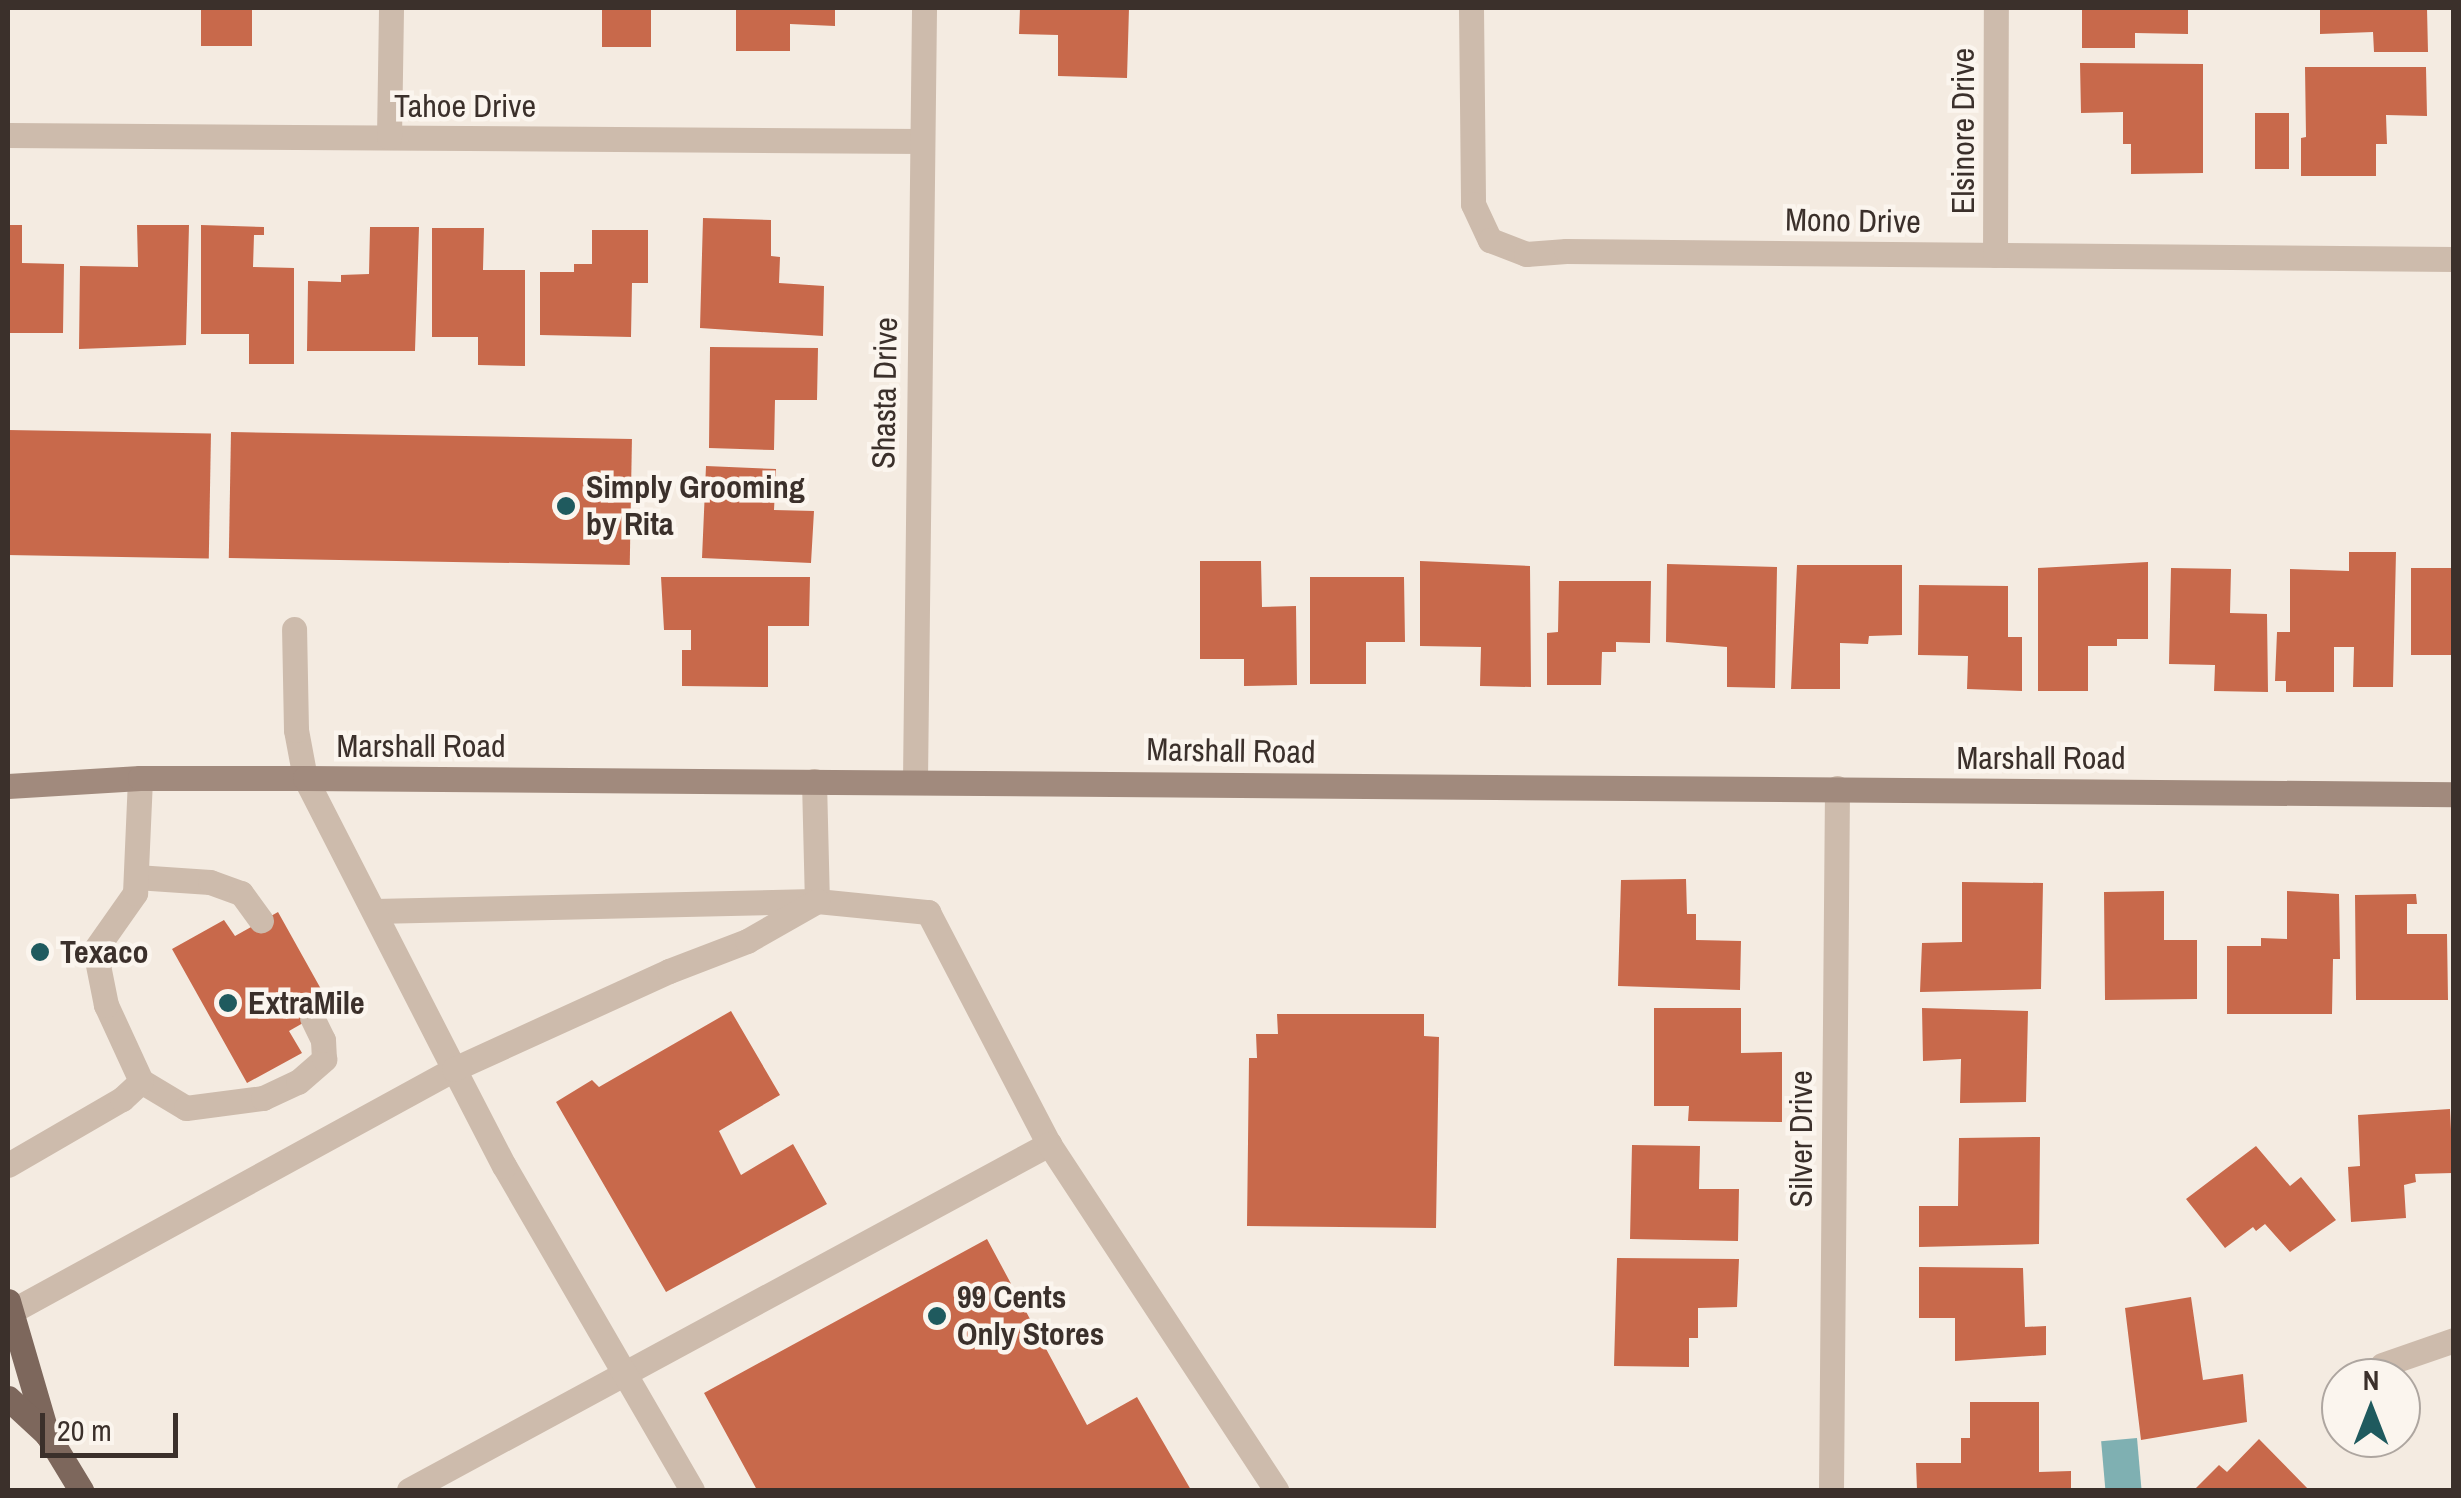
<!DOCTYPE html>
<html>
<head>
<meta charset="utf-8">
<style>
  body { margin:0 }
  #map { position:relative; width:2461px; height:1498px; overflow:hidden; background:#f4ebe1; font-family:"Archivo Narrow",sans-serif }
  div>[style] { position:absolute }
  .water>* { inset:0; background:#7fb0b2; transform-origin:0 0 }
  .building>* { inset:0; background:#c8694b; transform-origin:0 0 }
  .lane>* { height:25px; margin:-12.5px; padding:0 12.5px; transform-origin:12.5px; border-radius:12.5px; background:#cdbbac }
  .street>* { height:25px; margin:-12.5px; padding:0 12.5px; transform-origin:12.5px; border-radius:12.5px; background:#cdbbac }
  .secondary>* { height:25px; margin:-12.5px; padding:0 12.5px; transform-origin:12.5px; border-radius:12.5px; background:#a18a7d }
  .primary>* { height:25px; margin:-12.5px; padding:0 12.5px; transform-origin:12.5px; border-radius:12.5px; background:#7d675c }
  .dots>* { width:28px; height:28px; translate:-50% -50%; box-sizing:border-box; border:5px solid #fbf5ee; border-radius:50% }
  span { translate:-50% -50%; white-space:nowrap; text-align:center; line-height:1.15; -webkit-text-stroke:9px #fbf5ee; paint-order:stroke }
  .street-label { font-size:32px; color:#3b302b }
  .poi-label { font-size:32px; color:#3b302b; font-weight:700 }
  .left { translate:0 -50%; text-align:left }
  .frame { position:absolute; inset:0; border:10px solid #3b302b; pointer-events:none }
  .north { position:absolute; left:2321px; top:1358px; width:100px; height:100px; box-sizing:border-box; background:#fbf5ee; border:2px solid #aea6a0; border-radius:50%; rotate:0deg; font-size:28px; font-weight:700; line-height:40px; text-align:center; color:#3b302b }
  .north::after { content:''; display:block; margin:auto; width:35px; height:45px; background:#1f5a5e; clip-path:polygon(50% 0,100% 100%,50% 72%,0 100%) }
  .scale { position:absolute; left:40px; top:1413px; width:138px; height:45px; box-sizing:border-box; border:5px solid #3b302b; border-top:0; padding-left:12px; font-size:30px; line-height:35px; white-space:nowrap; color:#3b302b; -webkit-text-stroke:8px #fbf5ee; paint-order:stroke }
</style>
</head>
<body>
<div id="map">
  <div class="water">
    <div style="left:2137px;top:1438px;width:52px;height:36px;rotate:85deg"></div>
  </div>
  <div class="building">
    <div style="left:201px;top:8px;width:51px;height:38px"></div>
    <div style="left:602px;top:8px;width:49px;height:39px"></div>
    <div style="clip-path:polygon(736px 8px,835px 8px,835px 26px,790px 24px,790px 51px,736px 51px)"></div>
    <div style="clip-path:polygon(1020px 8px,1129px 8px,1127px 78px,1058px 76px,1058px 35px,1019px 34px)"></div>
    <div style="clip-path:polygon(2082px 8px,2188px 8px,2188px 34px,2135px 33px,2135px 48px,2082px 48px)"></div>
    <div style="clip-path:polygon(2320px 8px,2427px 8px,2428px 52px,2374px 52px,2373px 32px,2320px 34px)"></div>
    <div style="clip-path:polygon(2080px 63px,2203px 64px,2203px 173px,2131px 174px,2131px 144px,2123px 144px,2123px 112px,2081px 113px)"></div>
    <div style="clip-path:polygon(2305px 67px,2426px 67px,2427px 116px,2386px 115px,2387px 144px,2376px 144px,2376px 176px,2301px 176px,2301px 138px,2306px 137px)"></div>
    <div style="left:2289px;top:113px;width:56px;height:34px;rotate:90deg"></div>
    <div style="clip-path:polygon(703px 218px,771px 220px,771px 256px,780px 257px,779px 283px,824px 286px,823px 336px,700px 328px)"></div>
    <div style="clip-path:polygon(8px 225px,22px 225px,22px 263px,64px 264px,63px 333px,8px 333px)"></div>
    <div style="clip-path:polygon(137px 225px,189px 225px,186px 345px,79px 349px,80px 266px,138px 267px)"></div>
    <div style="clip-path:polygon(201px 225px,264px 227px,264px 235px,254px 235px,253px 267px,294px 268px,294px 364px,249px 364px,249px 334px,201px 334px)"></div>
    <div style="clip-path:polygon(370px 227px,419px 227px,415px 351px,307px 351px,308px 281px,341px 282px,341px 275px,369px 274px)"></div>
    <div style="clip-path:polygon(432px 228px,484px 228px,483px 270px,525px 270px,525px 366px,478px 365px,478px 337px,432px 337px)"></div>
    <div style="clip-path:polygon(592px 230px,648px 230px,648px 283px,632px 283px,631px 337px,540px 335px,540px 272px,574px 272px,574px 264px,592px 264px)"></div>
    <div style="clip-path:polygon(710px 347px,818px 348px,817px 400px,775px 400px,774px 450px,709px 448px)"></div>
    <div style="left:8px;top:430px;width:203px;height:125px;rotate:1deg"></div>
    <div style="left:231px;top:432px;width:401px;height:126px;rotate:1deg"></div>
    <div style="clip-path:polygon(706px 466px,776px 469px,774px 510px,814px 511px,811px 563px,702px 558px)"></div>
    <div style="clip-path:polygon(2349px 552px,2396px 552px,2393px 687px,2353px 687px,2354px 647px,2334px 647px,2334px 692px,2286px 692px,2286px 681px,2275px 681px,2277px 632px,2290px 632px,2290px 569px,2349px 571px)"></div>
    <div style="clip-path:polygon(1200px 561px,1261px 561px,1262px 607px,1296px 606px,1297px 685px,1244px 686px,1244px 659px,1200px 659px)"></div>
    <div style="clip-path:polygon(1420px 561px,1530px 566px,1531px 687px,1480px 686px,1481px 647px,1420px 646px)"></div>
    <div style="clip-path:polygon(2148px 562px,2148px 639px,2117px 639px,2117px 646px,2088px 646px,2088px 691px,2038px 691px,2038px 568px)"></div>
    <div style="clip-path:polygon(1667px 564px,1777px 567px,1775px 688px,1727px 687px,1727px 647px,1666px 642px)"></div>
    <div style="clip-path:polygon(1797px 565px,1902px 565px,1902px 635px,1869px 636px,1868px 644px,1840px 643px,1840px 689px,1791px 689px)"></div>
    <div style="clip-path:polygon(2171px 568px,2231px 569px,2230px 613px,2267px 614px,2268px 692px,2214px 691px,2215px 665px,2169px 664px)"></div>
    <div style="left:2411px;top:568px;width:41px;height:87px"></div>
    <div style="clip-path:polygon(661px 577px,810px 577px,809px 626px,768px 626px,768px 687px,682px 686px,682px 650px,691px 650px,691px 630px,664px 630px)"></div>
    <div style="clip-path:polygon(1310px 577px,1404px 577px,1405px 642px,1366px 642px,1366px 684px,1310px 684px)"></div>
    <div style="clip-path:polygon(1559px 581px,1651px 581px,1650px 643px,1616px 642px,1616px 652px,1602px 652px,1601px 685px,1547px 685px,1547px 633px,1558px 632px)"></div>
    <div style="clip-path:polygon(1919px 585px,2008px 586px,2008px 637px,2022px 637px,2022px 691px,1967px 689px,1968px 656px,1918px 655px)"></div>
    <div style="clip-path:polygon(1686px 879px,1687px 914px,1696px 914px,1696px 940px,1741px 941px,1740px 990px,1618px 986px,1621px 880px)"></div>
    <div style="clip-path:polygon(1962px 882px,2043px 883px,2041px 989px,1920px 992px,1922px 943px,1962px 942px)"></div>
    <div style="clip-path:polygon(2164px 891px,2164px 940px,2197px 940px,2197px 999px,2105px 1000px,2104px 892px)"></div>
    <div style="clip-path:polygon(2287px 891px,2339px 894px,2340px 959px,2333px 959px,2332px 1014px,2227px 1014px,2227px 946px,2261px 946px,2261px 938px,2287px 939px)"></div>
    <div style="clip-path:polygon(2416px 894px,2417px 904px,2407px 904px,2407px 934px,2447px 934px,2448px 1000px,2356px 1000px,2355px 895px)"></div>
    <div style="clip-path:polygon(278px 912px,331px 1007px,289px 1031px,302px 1053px,247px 1083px,172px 949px,224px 920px,235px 936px)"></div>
    <div style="clip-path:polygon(1654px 1008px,1741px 1008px,1741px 1053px,1782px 1052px,1782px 1122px,1688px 1121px,1689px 1106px,1654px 1106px)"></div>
    <div style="clip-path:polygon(1922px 1008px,2028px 1011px,2026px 1102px,1960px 1103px,1961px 1059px,1923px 1061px)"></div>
    <div style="clip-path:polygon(731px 1011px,780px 1095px,719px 1131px,741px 1175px,793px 1144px,827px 1204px,666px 1292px,556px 1102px,592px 1080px,599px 1087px)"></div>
    <div style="clip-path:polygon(1277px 1014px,1424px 1014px,1424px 1036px,1439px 1037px,1436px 1228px,1247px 1226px,1249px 1058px,1257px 1058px,1256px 1034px,1278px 1034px)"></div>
    <div style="clip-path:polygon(2450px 1109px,2453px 1173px,2415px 1174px,2416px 1182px,2404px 1185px,2406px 1218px,2351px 1222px,2348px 1167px,2360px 1166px,2358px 1115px)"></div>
    <div style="clip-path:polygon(2040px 1137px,2039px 1244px,1919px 1247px,1919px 1206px,1958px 1206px,1959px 1138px)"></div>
    <div style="clip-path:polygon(1632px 1145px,1700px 1146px,1699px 1189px,1739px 1189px,1738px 1241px,1630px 1239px)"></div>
    <div style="clip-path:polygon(2256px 1146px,2290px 1186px,2301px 1177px,2336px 1220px,2290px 1252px,2265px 1224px,2256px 1231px,2253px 1227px,2225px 1248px,2186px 1199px)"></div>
    <div style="clip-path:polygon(987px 1239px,1087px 1425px,1137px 1397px,1191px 1490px,757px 1490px,704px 1393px)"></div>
    <div style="clip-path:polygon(1617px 1258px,1739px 1259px,1737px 1307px,1698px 1308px,1698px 1338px,1689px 1338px,1689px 1367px,1614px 1366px)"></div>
    <div style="clip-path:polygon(1919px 1267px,2023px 1268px,2025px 1327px,2046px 1326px,2046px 1355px,1955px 1361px,1955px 1318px,1919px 1318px)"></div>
    <div style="clip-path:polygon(2191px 1297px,2203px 1380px,2243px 1374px,2247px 1422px,2141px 1440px,2125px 1308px)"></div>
    <div style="clip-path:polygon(1970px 1402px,2039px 1402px,2039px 1472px,2071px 1471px,2071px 1490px,1917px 1490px,1916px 1463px,1961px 1463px,1961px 1438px,1970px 1438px)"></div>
    <div style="clip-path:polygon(2259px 1439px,2309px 1490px,2194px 1490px,2219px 1465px,2227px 1472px)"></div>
  </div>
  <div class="lane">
    <div style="left:814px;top:781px;width:120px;rotate:88.6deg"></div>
    <div style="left:817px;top:901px;width:112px;rotate:5.7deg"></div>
    <div style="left:928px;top:912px;width:262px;rotate:62.5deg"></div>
    <div style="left:136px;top:877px;width:74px;rotate:3.9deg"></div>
    <div style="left:210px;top:882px;width:33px;rotate:20deg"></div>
    <div style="left:241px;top:893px;width:34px;rotate:54deg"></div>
    <div style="left:374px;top:911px;width:440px;rotate:-1.3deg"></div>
    <div style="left:141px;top:1081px;width:52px;rotate:31deg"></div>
    <div style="left:186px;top:1108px;width:78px;rotate:-7.4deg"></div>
    <div style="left:263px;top:1098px;width:38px;rotate:-25deg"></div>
    <div style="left:298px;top:1082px;width:35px;rotate:-41deg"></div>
    <div style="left:324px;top:1059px;width:19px;rotate:-93deg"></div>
    <div style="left:323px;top:1040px;width:25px;rotate:-116deg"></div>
    <div style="left:8px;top:1165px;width:132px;rotate:-30.1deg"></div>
    <div style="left:122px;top:1099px;width:26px;rotate:-43deg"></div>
    <div style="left:141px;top:1081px;width:84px;rotate:-114.7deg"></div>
    <div style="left:106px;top:1005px;width:56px;rotate:-101.3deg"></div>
    <div style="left:95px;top:950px;width:70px;rotate:-54.9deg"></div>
    <div style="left:135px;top:893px;width:115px;rotate:-87.5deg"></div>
    <div style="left:12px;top:1311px;width:504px;rotate:-28.7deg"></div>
    <div style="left:454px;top:1069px;width:327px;rotate:-117.1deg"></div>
    <div style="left:305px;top:778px;width:49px;rotate:-100.6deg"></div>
    <div style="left:296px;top:730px;width:101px;rotate:-91.1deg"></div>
    <div style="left:409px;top:1490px;width:728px;rotate:-28.4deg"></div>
    <div style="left:1049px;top:1144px;width:414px;rotate:56.7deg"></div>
    <div style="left:692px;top:1490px;width:375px;rotate:-120.1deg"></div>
    <div style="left:504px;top:1166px;width:109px;rotate:-117.3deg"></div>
    <div style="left:454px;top:1069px;width:236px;rotate:-24.5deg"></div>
    <div style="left:669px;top:971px;width:84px;rotate:-21deg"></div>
    <div style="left:747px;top:941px;width:81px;rotate:-29.7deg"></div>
  </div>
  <div class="street">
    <div style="left:1471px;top:8px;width:196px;rotate:89.4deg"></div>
    <div style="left:1473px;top:204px;width:40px;rotate:65deg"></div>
    <div style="left:1490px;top:240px;width:39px;rotate:21deg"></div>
    <div style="left:1526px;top:254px;width:40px;rotate:-4.3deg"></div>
    <div style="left:1566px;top:251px;width:888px;rotate:0.52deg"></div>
    <div style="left:8px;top:135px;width:914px;rotate:0.38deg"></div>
    <div style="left:389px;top:137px;width:129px;rotate:-89.1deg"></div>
    <div style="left:1995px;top:255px;width:247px;rotate:-89.8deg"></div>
    <div style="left:915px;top:780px;width:772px;rotate:-89.33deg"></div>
    <div style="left:2382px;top:1365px;width:76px;rotate:-19.1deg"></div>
    <div style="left:1831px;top:1490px;width:702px;rotate:-89.51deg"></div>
  </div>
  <div class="secondary">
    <div style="left:8px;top:786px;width:132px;rotate:-3.5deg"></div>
    <div style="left:140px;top:778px;width:165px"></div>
    <div style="left:305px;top:778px;width:2149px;rotate:0.43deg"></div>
  </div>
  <div class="primary">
    <div style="left:8px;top:1301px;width:139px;rotate:73.7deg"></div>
    <div style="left:47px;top:1434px;width:66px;rotate:58.7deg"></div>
    <div style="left:8px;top:1398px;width:53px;rotate:42.7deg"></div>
  </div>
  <div class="dots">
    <div style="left:566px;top:506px;background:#1f5a5e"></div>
    <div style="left:40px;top:952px;background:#1f5a5e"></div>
    <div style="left:228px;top:1003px;background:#1f5a5e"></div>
    <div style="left:937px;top:1316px;background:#1f5a5e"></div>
  </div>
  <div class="street-label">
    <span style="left:465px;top:106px">Tahoe Drive</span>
    <span style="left:1963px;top:131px;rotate:-90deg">Elsinore Drive</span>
    <span style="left:1853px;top:221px;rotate:1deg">Mono Drive</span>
    <span style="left:885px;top:393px;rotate:-89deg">Shasta Drive</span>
    <span style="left:421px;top:746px">Marshall Road</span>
    <span style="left:1231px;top:751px;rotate:1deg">Marshall Road</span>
    <span style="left:2041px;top:758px">Marshall Road</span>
    <span style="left:1801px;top:1139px;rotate:-90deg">Silver Drive</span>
  </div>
  <div class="poi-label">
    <span class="left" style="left:586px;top:506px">Simply Grooming<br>by Rita</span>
    <span class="left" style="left:60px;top:952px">Texaco</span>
    <span class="left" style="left:248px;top:1003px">ExtraMile</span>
    <span class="left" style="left:957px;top:1316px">99 Cents<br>Only Stores</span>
  </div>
  <div class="frame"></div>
  <div class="north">N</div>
  <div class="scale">20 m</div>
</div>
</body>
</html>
